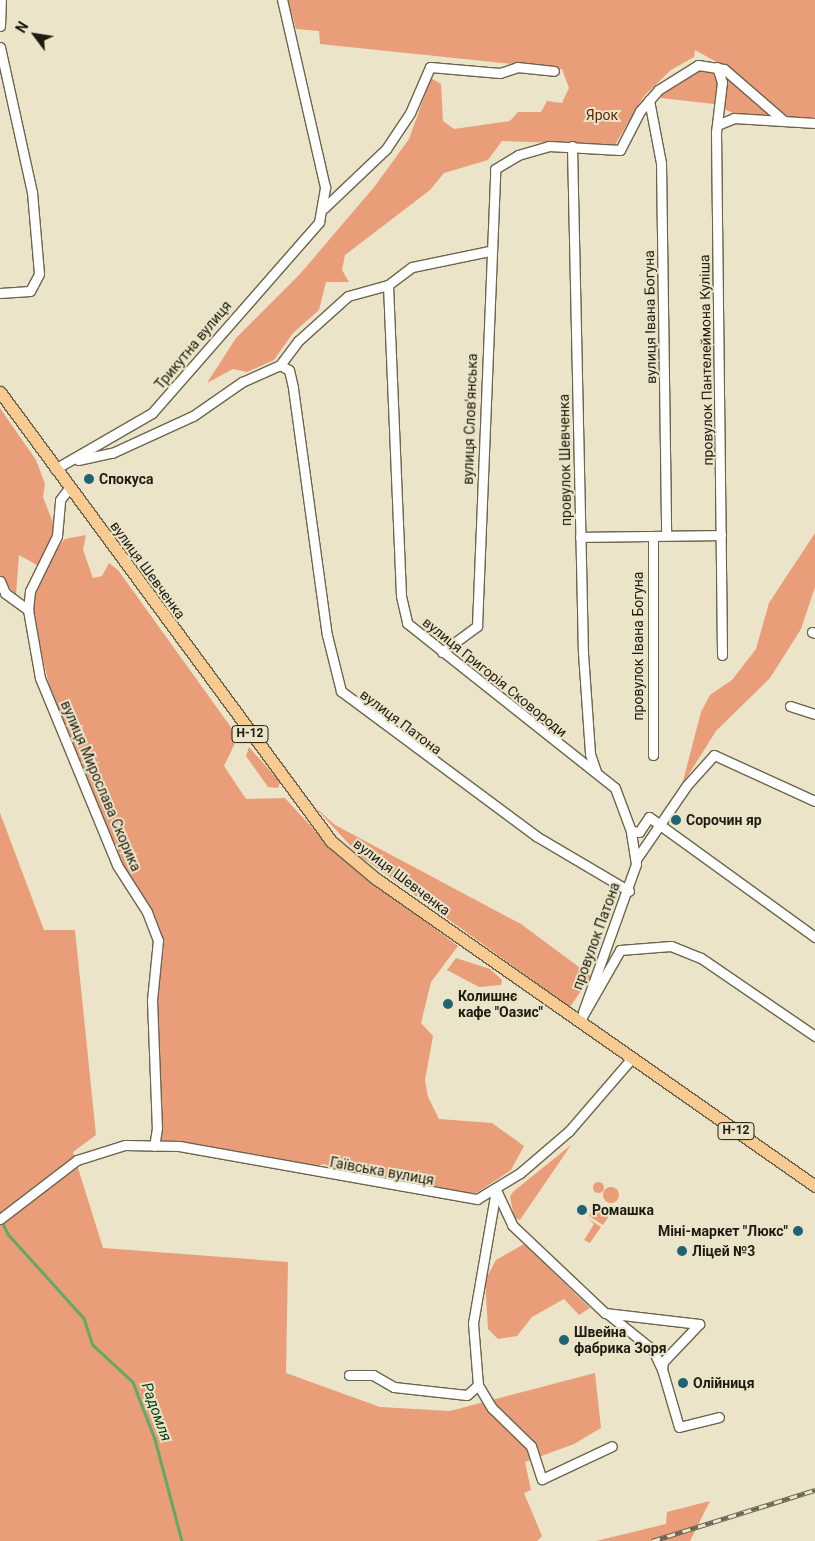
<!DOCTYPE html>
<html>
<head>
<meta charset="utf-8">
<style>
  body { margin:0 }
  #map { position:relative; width:815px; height:1541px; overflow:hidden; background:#ebe4c8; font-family:Roboto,sans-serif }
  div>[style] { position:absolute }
  .green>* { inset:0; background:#ea9d79 }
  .round { border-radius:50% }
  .stream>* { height:2.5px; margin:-1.25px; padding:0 1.25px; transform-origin:1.25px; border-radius:1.25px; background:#60aa65 }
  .roads { filter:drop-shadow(1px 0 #6b654d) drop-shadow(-1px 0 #6b654d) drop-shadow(0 1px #6b654d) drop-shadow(0 -1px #6b654d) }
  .minor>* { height:9px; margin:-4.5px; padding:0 4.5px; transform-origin:4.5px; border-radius:4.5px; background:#fff }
  .major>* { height:11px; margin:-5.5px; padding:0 5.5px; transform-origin:5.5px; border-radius:5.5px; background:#f7cb92 }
  .rail>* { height:4.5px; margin-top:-2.25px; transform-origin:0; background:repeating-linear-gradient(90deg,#ebe4c8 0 8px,#6b6756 0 16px); box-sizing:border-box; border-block:1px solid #6b6756 }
  .dots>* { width:14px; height:14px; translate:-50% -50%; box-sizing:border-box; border:2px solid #ebe4c8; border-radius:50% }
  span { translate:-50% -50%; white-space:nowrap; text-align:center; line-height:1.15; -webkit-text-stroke:4px #ebe4c8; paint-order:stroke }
  .shield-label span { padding:1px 4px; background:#ebe4c8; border:1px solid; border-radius:4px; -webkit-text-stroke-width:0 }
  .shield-label { font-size:12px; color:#1e1c12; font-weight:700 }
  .park-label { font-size:14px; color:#602604 }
  .street-label { font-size:14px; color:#1e1c12 }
  .poi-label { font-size:14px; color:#1e1c12; font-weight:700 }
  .left { translate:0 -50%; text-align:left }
  .right { translate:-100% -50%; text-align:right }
  .water-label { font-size:15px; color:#084012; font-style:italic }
  .north { position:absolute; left:10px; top:10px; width:50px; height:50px; -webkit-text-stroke:4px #ebe4c8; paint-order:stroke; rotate:301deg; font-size:14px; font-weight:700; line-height:20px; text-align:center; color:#1e1c12 }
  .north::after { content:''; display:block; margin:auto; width:18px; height:22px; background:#1e1c12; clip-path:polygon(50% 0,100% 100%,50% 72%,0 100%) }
</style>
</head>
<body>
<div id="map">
  <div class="green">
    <div style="clip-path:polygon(288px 0,815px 0,815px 117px,743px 117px,721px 108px,722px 65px,695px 50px,694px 57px,671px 70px,644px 96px,615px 145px,502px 141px,488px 160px,444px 173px,430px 190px,345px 255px,342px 270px,349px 282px,326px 282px,319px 310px,293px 333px,274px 360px,247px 372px,233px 369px,207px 383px,236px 338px,300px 274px,375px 186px,409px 139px,431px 78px,441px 84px,443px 121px,454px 129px,510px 121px,518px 112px,541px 112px,547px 101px,562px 103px,569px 88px,562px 69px,320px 44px,319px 31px,296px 29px)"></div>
    <div style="clip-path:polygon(712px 68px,719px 77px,714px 104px,661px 98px,659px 93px,693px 69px)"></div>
    <div style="clip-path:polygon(0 408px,36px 460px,45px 484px,43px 497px,59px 538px,56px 548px,65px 539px,86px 535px,83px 550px,93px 578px,102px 576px,109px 563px,118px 570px,238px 737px,224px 766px,246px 799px,285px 798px,338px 856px,458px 946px,431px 982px,421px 1023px,433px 1036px,425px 1080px,428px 1097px,439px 1119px,492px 1123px,524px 1146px,511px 1170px,478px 1192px,467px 1196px,341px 1175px,325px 1164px,300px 1169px,158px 1139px,156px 1002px,164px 946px,116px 853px,53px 701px,30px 606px,44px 569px,19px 555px,16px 595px,0 577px)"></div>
    <div style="clip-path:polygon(815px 533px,815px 587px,801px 629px,770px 678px,716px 731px,682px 785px,701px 712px,710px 695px,732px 680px,756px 649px,769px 603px)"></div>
    <div style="clip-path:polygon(249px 747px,280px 782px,278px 788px,268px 787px,246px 756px)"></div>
    <div style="clip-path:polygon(314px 806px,335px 825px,521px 924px,591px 976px,570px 1007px,359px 855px)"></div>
    <div style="clip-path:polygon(0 813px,44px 930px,75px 930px,96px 1135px,73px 1152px,103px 1248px,288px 1262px,286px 1373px,380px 1407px,450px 1411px,595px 1373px,601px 1428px,574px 1444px,525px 1462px,531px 1490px,524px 1493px,542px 1536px,537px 1541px,0 1541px)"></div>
    <div style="clip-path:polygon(456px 958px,490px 969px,502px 980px,501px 985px,479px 987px,447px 970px)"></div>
    <div style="clip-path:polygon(571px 1145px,520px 1220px,514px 1218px,510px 1196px,514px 1191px)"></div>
    <div class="round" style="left:592.5px;top:1181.5px;width:11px;height:11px"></div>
    <div class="round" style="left:603px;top:1187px;width:16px;height:16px"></div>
    <div style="clip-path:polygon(612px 1205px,615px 1207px,603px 1225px,589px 1216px,594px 1208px,605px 1215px)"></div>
    <div style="clip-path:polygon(587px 1218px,601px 1227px,590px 1243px,584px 1240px,594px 1224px)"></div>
    <div style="clip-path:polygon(524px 1244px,590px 1308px,579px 1315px,564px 1299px,532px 1317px,517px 1336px,498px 1339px,488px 1329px,485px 1280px,496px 1260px)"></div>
    <div style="clip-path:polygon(710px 1501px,690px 1541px,596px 1541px,666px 1524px,667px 1512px)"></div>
  </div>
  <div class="stream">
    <div style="left:1px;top:1220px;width:16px;rotate:63deg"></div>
    <div style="left:8px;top:1234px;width:113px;rotate:47.9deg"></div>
    <div style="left:84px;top:1318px;width:28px;rotate:72deg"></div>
    <div style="left:93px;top:1345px;width:54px;rotate:42.8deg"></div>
    <div style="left:133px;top:1382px;width:61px;rotate:68.9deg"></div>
    <div style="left:155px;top:1439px;width:106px;rotate:75.2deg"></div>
  </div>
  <div class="roads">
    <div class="minor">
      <div style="left:0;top:26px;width:26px;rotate:-88deg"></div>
      <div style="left:0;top:47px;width:148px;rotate:77.6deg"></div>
      <div style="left:32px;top:192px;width:82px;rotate:85.1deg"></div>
      <div style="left:39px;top:274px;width:19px;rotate:118deg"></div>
      <div style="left:30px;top:291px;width:30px;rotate:176deg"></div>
      <div style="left:717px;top:67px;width:16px;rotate:72deg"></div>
      <div style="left:722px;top:82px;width:50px;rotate:96.8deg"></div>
      <div style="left:716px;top:132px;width:523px;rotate:89.34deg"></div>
      <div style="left:649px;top:100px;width:64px;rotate:79.2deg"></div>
      <div style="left:661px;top:163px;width:372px;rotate:89.2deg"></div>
      <div style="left:717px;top:125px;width:18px;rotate:-22deg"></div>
      <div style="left:734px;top:118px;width:81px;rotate:3.5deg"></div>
      <div style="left:572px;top:146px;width:507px;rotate:88.76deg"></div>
      <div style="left:583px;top:653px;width:101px;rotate:86deg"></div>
      <div style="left:590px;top:754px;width:18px;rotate:71deg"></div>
      <div style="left:324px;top:208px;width:86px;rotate:-43.6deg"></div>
      <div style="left:386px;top:149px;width:43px;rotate:-56.3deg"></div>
      <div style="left:410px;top:113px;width:50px;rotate:-66.5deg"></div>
      <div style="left:430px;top:67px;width:70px;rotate:4.9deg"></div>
      <div style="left:500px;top:73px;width:18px;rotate:-19deg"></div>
      <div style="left:517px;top:67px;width:37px;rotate:6deg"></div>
      <div style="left:388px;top:285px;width:311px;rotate:87.6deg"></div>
      <div style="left:401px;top:596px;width:28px;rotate:77deg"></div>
      <div style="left:407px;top:623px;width:265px;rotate:38.4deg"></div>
      <div style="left:615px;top:788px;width:46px;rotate:69.6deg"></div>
      <div style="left:631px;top:831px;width:8px;rotate:7deg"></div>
      <div style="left:639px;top:832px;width:18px;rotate:-56deg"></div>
      <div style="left:649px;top:817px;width:205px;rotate:35.9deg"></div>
      <div style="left:280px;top:365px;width:10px;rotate:29deg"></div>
      <div style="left:289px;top:370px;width:18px;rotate:77deg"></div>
      <div style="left:293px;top:388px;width:249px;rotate:82.2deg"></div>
      <div style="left:327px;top:635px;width:58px;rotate:76deg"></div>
      <div style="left:341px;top:691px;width:243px;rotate:36.6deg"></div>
      <div style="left:536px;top:836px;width:108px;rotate:30.6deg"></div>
      <div style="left:78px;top:460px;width:35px;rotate:-12deg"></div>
      <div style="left:112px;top:453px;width:89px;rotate:-24.6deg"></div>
      <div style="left:193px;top:416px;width:60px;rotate:-34.8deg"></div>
      <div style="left:242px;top:382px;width:42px;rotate:-24.1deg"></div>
      <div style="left:280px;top:365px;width:30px;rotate:-53deg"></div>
      <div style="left:298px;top:341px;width:67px;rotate:-42deg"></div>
      <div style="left:348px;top:296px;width:41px;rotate:-15.4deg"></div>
      <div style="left:388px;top:285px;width:30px;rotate:-37deg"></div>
      <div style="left:412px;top:267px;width:79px;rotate:-11.7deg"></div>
      <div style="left:55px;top:469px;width:112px;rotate:-30deg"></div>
      <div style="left:152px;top:413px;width:254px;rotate:-48.8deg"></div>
      <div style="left:319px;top:222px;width:36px;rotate:-80deg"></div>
      <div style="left:325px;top:187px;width:192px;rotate:-102.9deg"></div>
      <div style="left:580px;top:537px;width:141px;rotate:-0.8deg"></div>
      <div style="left:0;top:581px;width:13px;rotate:67deg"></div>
      <div style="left:5px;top:593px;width:29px;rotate:36deg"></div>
      <div style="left:28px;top:610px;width:69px;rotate:80deg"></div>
      <div style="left:40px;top:678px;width:202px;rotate:67.6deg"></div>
      <div style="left:117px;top:865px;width:56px;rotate:57.4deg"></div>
      <div style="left:147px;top:912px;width:30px;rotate:69deg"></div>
      <div style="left:158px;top:940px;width:60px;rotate:95.7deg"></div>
      <div style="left:152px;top:1000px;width:128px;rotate:87.8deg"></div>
      <div style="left:157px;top:1128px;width:18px;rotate:99deg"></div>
      <div style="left:28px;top:610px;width:19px;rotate:-84deg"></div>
      <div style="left:30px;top:591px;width:61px;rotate:-63.9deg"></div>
      <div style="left:57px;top:536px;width:36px;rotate:-85deg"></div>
      <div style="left:60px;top:500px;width:15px;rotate:-53deg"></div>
      <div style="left:812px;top:632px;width:3px;rotate:18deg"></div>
      <div style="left:442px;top:652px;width:44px;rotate:-36.6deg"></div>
      <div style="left:477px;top:626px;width:457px;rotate:-87.7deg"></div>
      <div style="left:495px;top:169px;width:27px;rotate:-31deg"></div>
      <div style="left:518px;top:155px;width:32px;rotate:-16deg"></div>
      <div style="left:549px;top:146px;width:71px;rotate:3.2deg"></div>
      <div style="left:620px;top:150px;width:44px;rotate:-62.9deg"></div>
      <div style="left:640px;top:111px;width:28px;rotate:-49deg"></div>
      <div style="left:658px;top:90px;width:47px;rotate:-32deg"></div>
      <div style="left:698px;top:65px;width:26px;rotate:9deg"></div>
      <div style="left:724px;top:69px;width:79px;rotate:40.9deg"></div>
      <div style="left:790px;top:706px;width:26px;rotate:18deg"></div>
      <div style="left:653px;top:755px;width:219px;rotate:-90deg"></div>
      <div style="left:637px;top:858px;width:88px;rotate:-55.6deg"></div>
      <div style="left:687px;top:785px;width:40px;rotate:-48deg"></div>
      <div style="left:714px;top:755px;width:111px;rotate:24.5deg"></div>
      <div style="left:583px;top:1012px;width:157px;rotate:-70.3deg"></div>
      <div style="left:636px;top:864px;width:33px;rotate:-99deg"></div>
      <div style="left:579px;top:1022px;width:83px;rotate:-60.3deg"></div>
      <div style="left:620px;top:950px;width:51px;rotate:-4.5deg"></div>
      <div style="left:671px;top:946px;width:32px;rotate:22deg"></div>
      <div style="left:701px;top:958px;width:138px;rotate:34.4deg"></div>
      <div style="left:496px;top:1190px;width:38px;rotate:65deg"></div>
      <div style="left:512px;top:1225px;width:128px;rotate:43.4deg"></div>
      <div style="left:605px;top:1313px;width:95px;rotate:6.7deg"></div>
      <div style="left:699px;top:1324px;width:52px;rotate:133.5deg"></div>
      <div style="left:663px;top:1362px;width:7px;rotate:98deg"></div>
      <div style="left:662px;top:1369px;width:60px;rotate:73.7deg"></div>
      <div style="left:679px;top:1427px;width:41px;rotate:-14deg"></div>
      <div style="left:496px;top:1190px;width:135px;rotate:99.8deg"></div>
      <div style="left:473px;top:1323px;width:62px;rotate:85.4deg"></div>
      <div style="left:478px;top:1385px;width:27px;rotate:59deg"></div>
      <div style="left:492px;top:1408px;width:54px;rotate:44.3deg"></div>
      <div style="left:531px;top:1446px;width:35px;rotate:72deg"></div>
      <div style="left:542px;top:1479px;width:77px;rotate:-25.2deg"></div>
      <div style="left:0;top:1219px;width:97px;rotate:-37.5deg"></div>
      <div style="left:77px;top:1160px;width:50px;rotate:-17.4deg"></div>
      <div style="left:125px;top:1145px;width:54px;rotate:1.1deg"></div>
      <div style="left:179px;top:1146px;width:303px;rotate:10.1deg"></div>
      <div style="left:477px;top:1199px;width:50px;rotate:-31.2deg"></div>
      <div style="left:520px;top:1173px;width:65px;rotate:-40.6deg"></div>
      <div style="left:569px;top:1131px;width:96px;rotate:-49.2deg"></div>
      <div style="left:608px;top:1314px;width:58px;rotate:38.7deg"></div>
      <div style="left:653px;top:1350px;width:21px;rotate:65deg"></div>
      <div style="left:349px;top:1375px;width:24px"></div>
      <div style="left:373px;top:1375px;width:24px;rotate:30deg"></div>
      <div style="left:394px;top:1387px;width:73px;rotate:6.3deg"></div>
      <div style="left:467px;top:1395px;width:15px;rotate:-42deg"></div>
    </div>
    <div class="major">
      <div style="left:0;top:392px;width:558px;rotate:53.6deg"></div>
      <div style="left:331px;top:841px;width:57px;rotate:40.1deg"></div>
      <div style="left:375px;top:878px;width:537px;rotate:34.99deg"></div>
    </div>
  </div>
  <div class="rail">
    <div style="left:652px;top:1541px;width:171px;rotate:-17.4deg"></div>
  </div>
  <div class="dots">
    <div style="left:89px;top:479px;background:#1e6274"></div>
    <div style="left:676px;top:820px;background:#1e6274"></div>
    <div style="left:448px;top:1004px;background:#1e6274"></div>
    <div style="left:582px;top:1210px;background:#1e6274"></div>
    <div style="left:798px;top:1231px;background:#1e6274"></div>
    <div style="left:682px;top:1251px;background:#1e6274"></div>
    <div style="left:564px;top:1340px;background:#1e6274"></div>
    <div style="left:683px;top:1383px;background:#1e6274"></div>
  </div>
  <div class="shield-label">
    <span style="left:250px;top:734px">Н-12</span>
    <span style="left:736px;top:1131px">Н-12</span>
  </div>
  <div class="park-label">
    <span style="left:602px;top:115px">Ярок</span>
  </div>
  <div class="street-label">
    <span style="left:650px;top:317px;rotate:-91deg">вулиця Івана Богуна</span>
    <span style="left:193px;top:345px;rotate:-50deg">Трикутна вулиця</span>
    <span style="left:706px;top:360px;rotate:-91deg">провулок Пантелеймона Куліша</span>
    <span style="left:470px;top:419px;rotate:-88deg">вулиця Слов'янська</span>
    <span style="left:565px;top:460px;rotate:-91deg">провулок Шевченка</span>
    <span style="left:148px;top:570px;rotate:54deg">вулиця Шевченка</span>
    <span style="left:638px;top:646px;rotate:-90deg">провулок Івана Богуна</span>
    <span style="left:495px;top:677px;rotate:39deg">вулиця Григорія Сковороди</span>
    <span style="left:401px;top:722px;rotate:37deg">вулиця Патона</span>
    <span style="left:101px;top:786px;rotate:67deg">вулиця Мирослава Скорика</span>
    <span style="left:402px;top:877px;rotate:37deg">вулиця Шевченка</span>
    <span style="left:596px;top:936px;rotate:-70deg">провулок Патона</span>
    <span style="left:382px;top:1171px;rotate:10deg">Гаївська вулиця</span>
  </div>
  <div class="poi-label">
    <span class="left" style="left:99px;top:479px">Спокуса</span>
    <span class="left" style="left:686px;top:820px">Сорочин яр</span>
    <span class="left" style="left:458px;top:1004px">Колишнє<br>кафе "Оазис"</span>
    <span class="left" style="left:592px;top:1210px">Ромашка</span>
    <span class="right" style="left:788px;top:1231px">Міні-маркет "Люкс"</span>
    <span class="left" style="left:692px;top:1251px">Ліцей №3</span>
    <span class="left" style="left:574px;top:1340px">Швейна<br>фабрика Зоря</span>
    <span class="left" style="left:693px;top:1383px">Олійниця</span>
  </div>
  <div class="water-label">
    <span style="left:156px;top:1412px;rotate:70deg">Радомля</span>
  </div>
  <div class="north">N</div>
</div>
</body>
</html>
